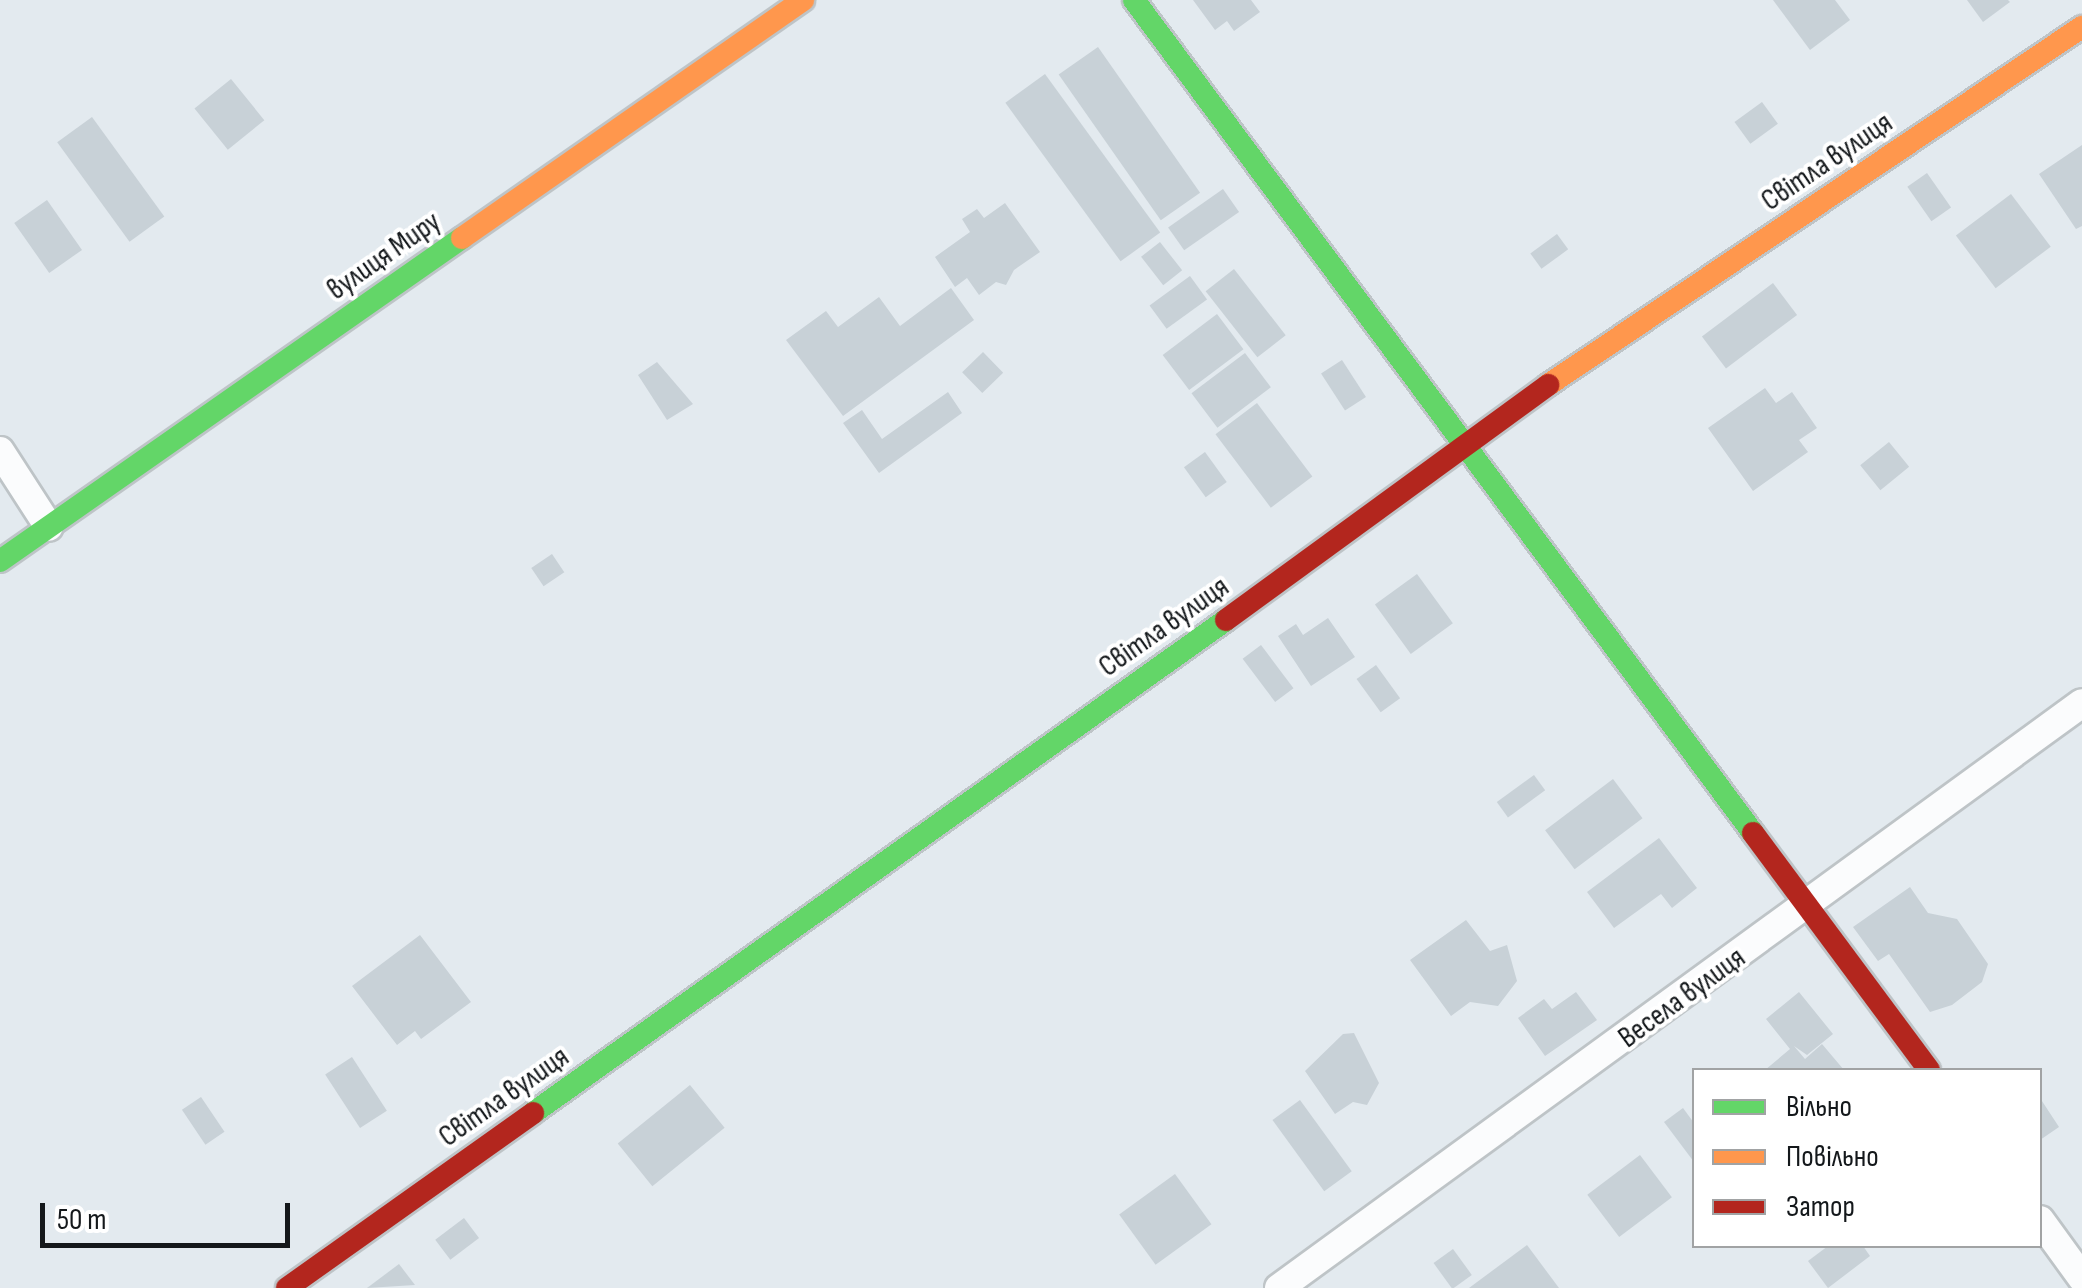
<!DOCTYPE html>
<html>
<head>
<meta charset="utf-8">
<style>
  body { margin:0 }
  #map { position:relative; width:2082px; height:1288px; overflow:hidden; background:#e3eaef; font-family:"Sofia Sans Condensed",sans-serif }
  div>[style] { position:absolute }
  .building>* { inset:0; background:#c8d1d7; transform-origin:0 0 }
  .roads { filter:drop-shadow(2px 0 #bec4c7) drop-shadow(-2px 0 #bec4c7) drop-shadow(0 2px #bec4c7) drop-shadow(0 -2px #bec4c7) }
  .street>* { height:28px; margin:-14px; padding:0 14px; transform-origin:14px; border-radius:14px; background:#fbfcfd }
  .fast>* { height:22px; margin:-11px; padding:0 11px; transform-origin:11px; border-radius:11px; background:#63d668 }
  .slow>* { height:22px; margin:-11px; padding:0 11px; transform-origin:11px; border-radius:11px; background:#ff974d }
  .jam>* { height:22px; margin:-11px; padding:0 11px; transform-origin:11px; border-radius:11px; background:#b3261e }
  span { translate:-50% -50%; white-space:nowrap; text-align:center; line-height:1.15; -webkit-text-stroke:8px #fff; paint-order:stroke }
  .street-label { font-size:30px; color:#14181b }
  .legend { position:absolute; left:1692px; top:1068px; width:350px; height:180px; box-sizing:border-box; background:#fff; border:2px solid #a1a3a4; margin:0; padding:12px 18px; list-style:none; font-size:30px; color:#14181b }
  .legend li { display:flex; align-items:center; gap:20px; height:50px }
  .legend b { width:50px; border:2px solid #a1a3a4 }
  .scale { position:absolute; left:40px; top:1203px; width:250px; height:45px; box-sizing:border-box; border:5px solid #14181b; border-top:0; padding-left:12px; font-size:30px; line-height:35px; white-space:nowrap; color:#14181b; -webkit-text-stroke:8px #fff; paint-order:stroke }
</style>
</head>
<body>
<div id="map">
  <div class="building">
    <div style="clip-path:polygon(1193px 0,1251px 0,1260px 12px,1234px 31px,1227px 21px,1215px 30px)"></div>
    <div style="clip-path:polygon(1773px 0,1835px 0,1850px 20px,1810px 50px)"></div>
    <div style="clip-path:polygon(1967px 0,2008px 0,2010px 2px,1983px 22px)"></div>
    <div style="left:1098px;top:47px;width:178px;height:48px;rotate:55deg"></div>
    <div style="left:1045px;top:74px;width:196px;height:49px;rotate:54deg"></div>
    <div style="left:231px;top:79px;width:53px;height:47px;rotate:51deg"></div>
    <div style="left:1762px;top:102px;width:27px;height:34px;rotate:54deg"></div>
    <div style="left:92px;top:117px;width:123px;height:43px;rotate:54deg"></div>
    <div style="clip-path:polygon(2082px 145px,2082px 226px,2076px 229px,2039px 174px)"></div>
    <div style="left:1927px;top:173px;width:42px;height:24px;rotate:55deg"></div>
    <div style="left:1223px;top:189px;width:28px;height:67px;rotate:55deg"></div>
    <div style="left:2011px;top:194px;width:66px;height:69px;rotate:53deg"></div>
    <div style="left:47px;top:200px;width:61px;height:40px;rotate:55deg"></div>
    <div style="clip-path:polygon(1005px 203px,1040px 252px,1014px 270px,1006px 285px,996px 282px,979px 295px,967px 278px,955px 287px,935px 257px,970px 232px,962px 219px,977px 209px,984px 218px)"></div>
    <div style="left:1557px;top:234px;width:19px;height:33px;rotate:54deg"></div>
    <div style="left:1160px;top:242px;width:36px;height:24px;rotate:52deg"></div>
    <div style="left:1234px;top:269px;width:84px;height:36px;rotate:52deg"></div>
    <div style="left:1190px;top:276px;width:29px;height:50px;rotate:54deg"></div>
    <div style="left:1773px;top:283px;width:40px;height:89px;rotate:53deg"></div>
    <div style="clip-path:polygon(951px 288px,974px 320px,843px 416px,786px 340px,826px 311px,838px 327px,879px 297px,900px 326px)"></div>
    <div style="left:1217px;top:314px;width:44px;height:68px;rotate:53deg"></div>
    <div style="left:983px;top:352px;width:29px;height:29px;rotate:46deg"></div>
    <div style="left:1245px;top:353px;width:43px;height:67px;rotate:53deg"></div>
    <div style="left:1342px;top:360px;width:44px;height:25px;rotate:57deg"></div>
    <div style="clip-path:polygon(657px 362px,693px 404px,667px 420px,638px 375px)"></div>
    <div style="clip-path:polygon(1765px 388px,1776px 403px,1792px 392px,1817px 428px,1799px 440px,1808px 452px,1753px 491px,1708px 428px)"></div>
    <div style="clip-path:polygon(948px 392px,962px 413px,879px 473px,843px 423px,862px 410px,882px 439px)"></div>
    <div style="left:1257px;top:403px;width:92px;height:52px;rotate:53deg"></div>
    <div style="left:1889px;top:442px;width:32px;height:37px;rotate:51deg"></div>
    <div style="left:1205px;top:452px;width:37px;height:26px;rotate:54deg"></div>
    <div style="left:552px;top:554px;width:22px;height:25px;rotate:56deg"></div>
    <div style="left:1417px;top:574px;width:61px;height:52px;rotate:54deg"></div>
    <div style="clip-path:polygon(1328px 618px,1355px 657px,1311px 686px,1278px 636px,1296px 624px,1303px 635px)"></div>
    <div style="left:1261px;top:645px;width:54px;height:23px;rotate:53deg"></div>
    <div style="left:1376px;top:665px;width:41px;height:24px;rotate:54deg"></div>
    <div style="left:1534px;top:775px;width:19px;height:46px;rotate:54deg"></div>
    <div style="left:1613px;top:779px;width:49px;height:85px;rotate:53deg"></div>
    <div style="clip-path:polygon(1659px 838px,1697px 888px,1672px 908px,1661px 894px,1614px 928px,1587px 892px)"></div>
    <div style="clip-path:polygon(1910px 887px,1928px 913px,1957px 919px,1988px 964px,1982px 982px,1952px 1005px,1930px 1012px,1889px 954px,1878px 961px,1853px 927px)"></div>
    <div style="clip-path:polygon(1466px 920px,1490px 951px,1507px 945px,1517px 981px,1498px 1006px,1470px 1002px,1451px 1016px,1410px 960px)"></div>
    <div style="clip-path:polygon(420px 935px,471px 1002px,421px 1039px,415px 1031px,397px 1045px,352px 986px)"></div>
    <div style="clip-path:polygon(1576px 992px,1597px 1020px,1545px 1056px,1518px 1018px,1544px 999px,1552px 1009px)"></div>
    <div style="clip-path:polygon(1799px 992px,1833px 1034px,1807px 1055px,1794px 1046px,1805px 1059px,1822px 1044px,1844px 1070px,1765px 1070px,1790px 1049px,1766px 1019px)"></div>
    <div style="clip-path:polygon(1354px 1033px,1379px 1083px,1367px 1105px,1353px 1102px,1335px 1114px,1305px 1071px,1343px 1034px)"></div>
    <div style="left:352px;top:1057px;width:64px;height:32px;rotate:57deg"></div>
    <div style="left:690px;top:1085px;width:55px;height:93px;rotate:51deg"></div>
    <div style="left:201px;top:1097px;width:42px;height:23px;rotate:56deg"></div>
    <div style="clip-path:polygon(2040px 1098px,2059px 1127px,2040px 1140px)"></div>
    <div style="left:1300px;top:1100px;width:88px;height:34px;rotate:54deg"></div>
    <div style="clip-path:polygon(1683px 1108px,1694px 1123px,1694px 1162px,1664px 1122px)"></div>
    <div style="left:1640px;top:1155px;width:53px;height:66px;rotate:53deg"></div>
    <div style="left:1175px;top:1174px;width:62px;height:69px;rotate:54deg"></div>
    <div style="left:464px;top:1218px;width:25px;height:36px;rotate:53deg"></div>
    <div style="clip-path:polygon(1527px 1245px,1559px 1288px,1469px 1288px)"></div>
    <div style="clip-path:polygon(1828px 1246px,1863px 1246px,1870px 1256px,1828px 1288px,1808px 1261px)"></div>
    <div style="left:1453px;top:1249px;width:32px;height:24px;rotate:54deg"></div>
    <div style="clip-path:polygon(399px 1264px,415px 1285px,367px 1288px)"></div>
  </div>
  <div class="roads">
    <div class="street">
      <div style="left:0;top:451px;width:90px;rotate:57.2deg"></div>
      <div style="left:2040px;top:1220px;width:72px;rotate:54.1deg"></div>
      <div style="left:1279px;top:1288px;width:993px;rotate:-36.07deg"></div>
    </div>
    <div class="fast">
      <div style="left:1134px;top:0;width:1038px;rotate:53.38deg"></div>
      <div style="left:0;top:561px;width:564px;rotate:-34.96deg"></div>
      <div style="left:533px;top:1113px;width:850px;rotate:-35.43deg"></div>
    </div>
    <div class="slow">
      <div style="left:462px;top:238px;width:416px;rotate:-34.9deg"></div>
      <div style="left:1548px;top:385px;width:643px;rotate:-33.84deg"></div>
    </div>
    <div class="jam">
      <div style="left:1226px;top:620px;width:399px;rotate:-36.1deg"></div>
      <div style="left:1753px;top:833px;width:295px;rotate:53.4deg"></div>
      <div style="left:287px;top:1288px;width:302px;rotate:-35.4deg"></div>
    </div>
  </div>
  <div class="street-label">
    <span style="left:1827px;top:162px;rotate:-34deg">Світла вулиця</span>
    <span style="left:384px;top:256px;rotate:-35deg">вулиця Миру</span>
    <span style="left:1164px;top:627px;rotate:-35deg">Світла вулиця</span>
    <span style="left:1682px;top:998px;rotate:-36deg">Весела вулиця</span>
    <span style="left:504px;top:1097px;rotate:-35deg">Світла вулиця</span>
  </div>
  <ul class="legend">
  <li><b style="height:12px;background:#63d668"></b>Вільно</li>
  <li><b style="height:12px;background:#ff974d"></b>Повільно</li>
  <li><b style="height:12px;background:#b3261e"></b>Затор</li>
  </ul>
  <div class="scale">50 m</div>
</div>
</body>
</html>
